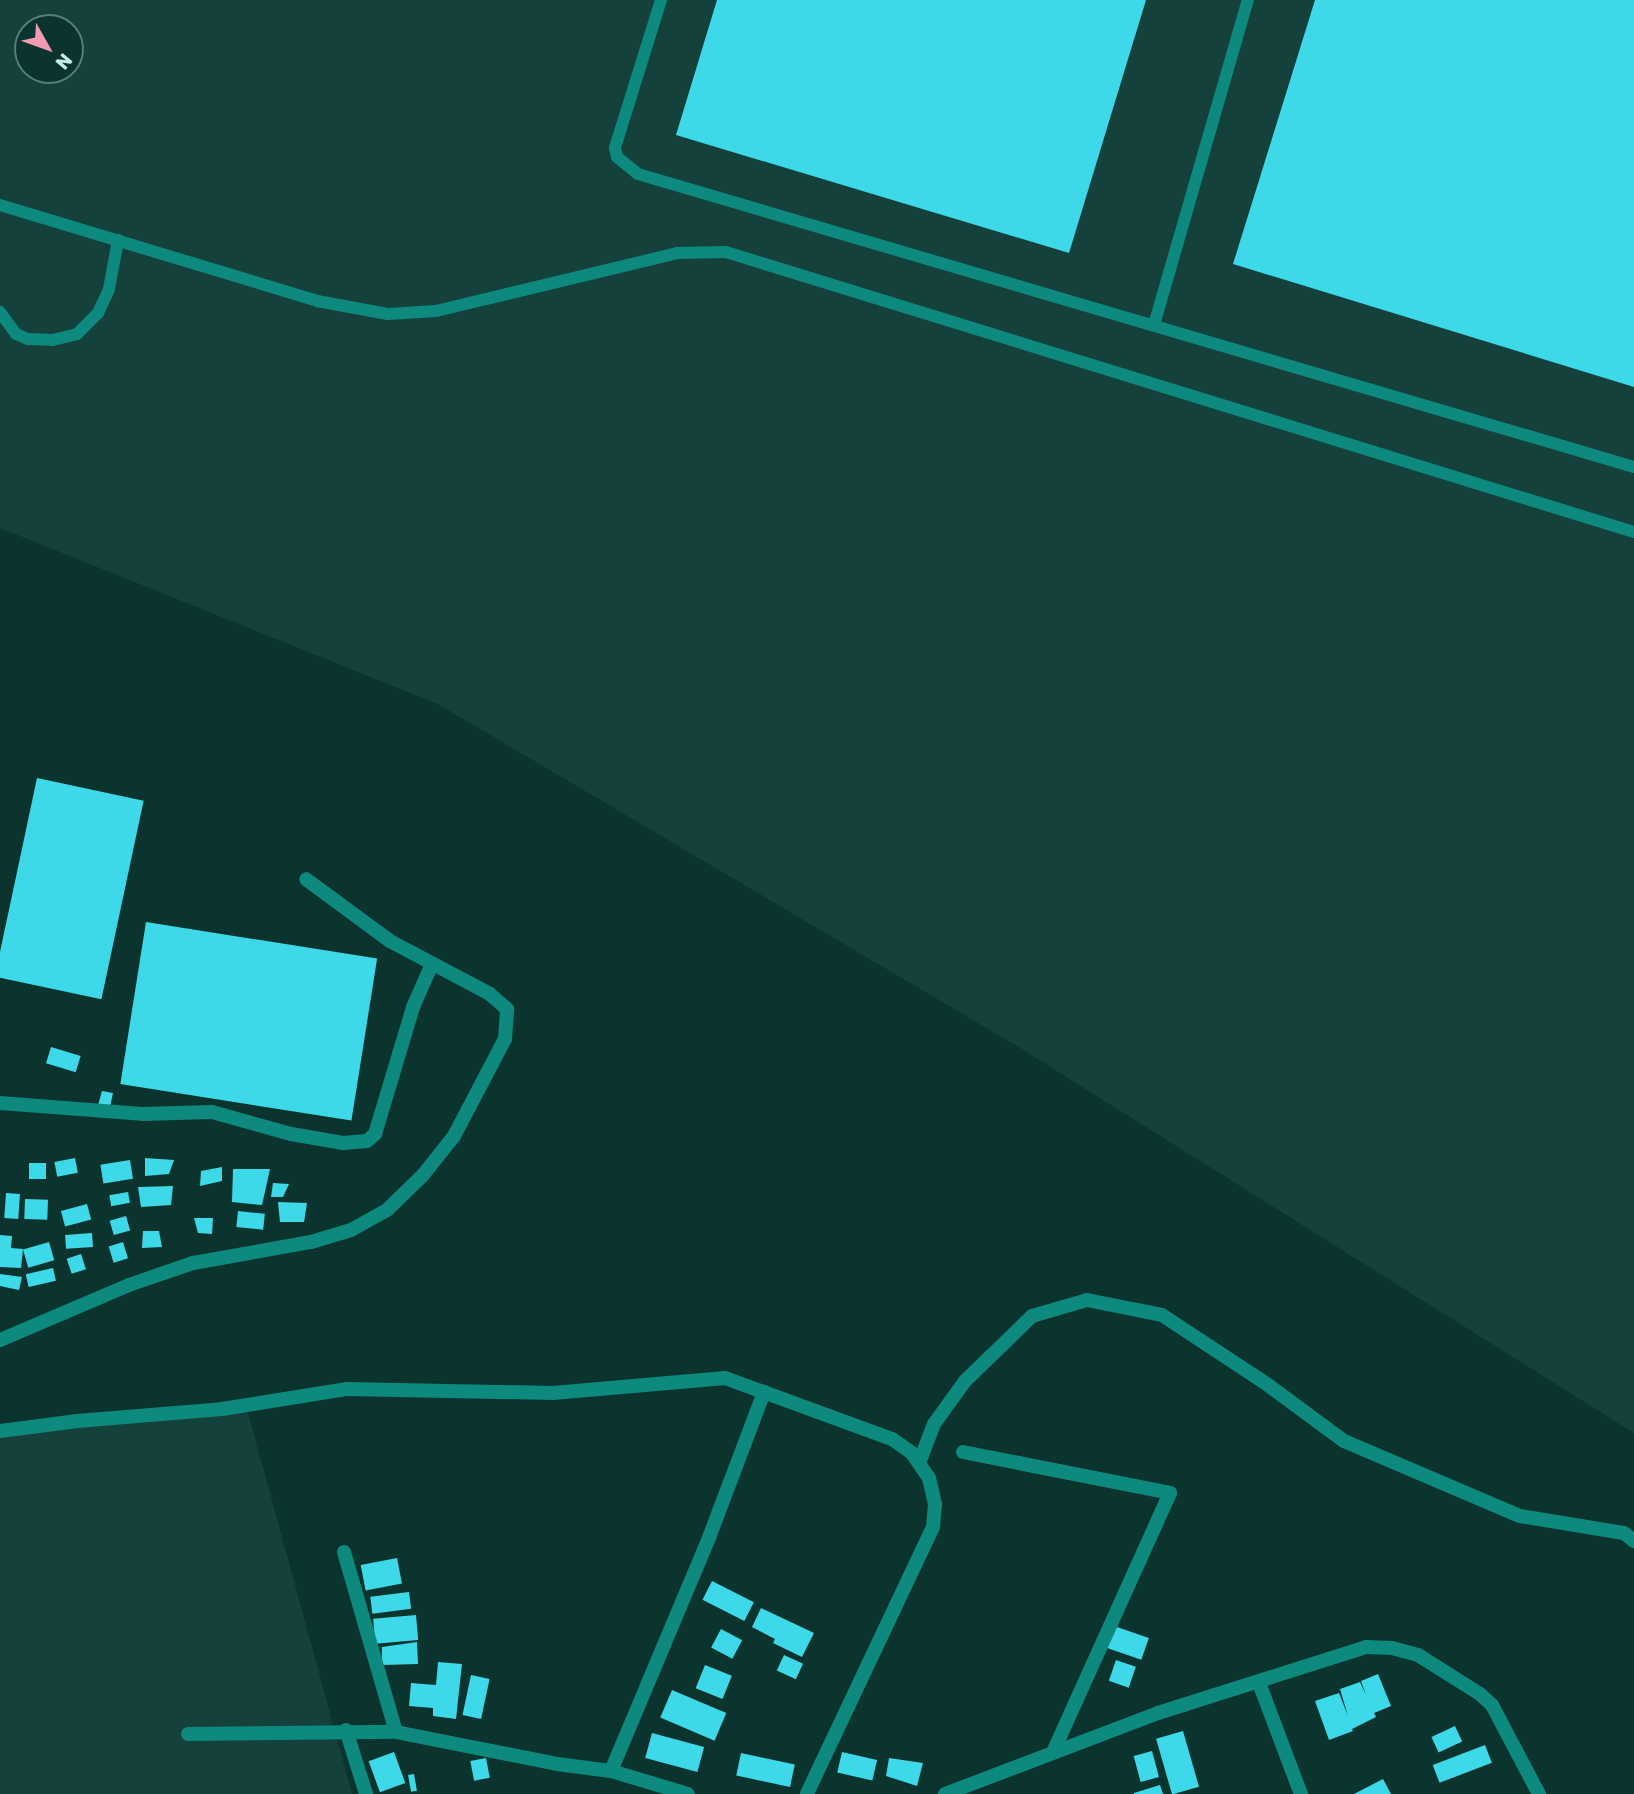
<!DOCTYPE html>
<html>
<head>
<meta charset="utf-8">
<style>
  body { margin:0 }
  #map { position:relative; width:1634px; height:1794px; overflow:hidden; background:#0c342f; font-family:Rubik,sans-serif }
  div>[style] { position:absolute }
  .built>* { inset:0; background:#14413c }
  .building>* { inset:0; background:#3dd9e8; transform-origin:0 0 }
  .lane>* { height:12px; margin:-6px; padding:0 6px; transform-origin:6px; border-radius:6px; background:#0d897e }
  .street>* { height:14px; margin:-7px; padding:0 7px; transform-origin:7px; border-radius:7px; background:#0d897e }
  span { translate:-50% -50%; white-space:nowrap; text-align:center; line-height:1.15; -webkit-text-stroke:7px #0c342f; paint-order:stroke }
  .north { position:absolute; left:14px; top:14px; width:70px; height:70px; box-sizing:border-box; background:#0c342f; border:2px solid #577d78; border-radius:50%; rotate:130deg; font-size:19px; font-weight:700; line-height:28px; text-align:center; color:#c8ebe5 }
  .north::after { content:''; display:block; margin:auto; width:24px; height:32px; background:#f29aaf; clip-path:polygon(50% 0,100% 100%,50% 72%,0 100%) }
</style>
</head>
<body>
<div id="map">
  <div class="built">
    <div style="clip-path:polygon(evenodd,0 0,1634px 0,1634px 1433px,1017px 1046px,438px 704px,0 528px,0 0,28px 28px,70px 28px,70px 70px,28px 70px,28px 28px)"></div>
    <div style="clip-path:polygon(247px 1409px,352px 1794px,0 1794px,0 1429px)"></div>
  </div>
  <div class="building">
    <div style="clip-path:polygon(717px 0,1146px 0,1069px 253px,676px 135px)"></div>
    <div style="clip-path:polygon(1315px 0,1634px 0,1634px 387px,1233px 264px)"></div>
    <div style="left:37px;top:778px;width:109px;height:203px;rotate:12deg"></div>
    <div style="left:146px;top:922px;width:234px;height:164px;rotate:9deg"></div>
    <div style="left:51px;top:1047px;width:31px;height:17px;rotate:17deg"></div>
    <div style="clip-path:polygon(102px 1091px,113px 1093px,110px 1107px,98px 1105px)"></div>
    <div style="left:75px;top:1158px;width:15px;height:21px;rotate:79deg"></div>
    <div style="clip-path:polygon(145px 1158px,174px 1160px,169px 1174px,145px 1176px)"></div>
    <div style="left:130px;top:1160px;width:19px;height:30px;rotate:81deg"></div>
    <div style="left:29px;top:1163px;width:17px;height:16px"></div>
    <div style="clip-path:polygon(222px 1167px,222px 1181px,200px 1186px,201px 1171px)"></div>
    <div style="clip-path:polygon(233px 1169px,270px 1169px,262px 1205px,232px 1202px)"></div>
    <div style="clip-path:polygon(273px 1183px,289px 1184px,283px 1197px,271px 1197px)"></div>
    <div style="clip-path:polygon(173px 1186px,171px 1205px,141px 1207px,138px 1187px)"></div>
    <div style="left:128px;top:1192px;width:11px;height:19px;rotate:80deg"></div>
    <div style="left:6px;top:1193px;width:14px;height:25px;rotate:4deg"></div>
    <div style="left:25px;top:1199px;width:23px;height:20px;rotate:2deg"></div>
    <div style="clip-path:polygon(278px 1202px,307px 1203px,304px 1222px,280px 1222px)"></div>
    <div style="left:87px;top:1204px;width:16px;height:27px;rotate:75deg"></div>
    <div style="left:238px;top:1211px;width:27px;height:16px;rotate:6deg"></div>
    <div style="left:126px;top:1216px;width:15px;height:17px;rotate:74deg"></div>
    <div style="clip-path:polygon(194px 1218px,213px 1218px,212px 1234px,198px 1233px)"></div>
    <div style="clip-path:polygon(143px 1231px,159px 1231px,162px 1247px,142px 1248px)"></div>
    <div style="left:92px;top:1233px;width:14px;height:27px;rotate:86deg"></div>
    <div style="clip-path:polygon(0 1235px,12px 1236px,11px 1248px,23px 1249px,21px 1268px,0 1267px)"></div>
    <div style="left:49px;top:1242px;width:19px;height:27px;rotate:74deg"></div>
    <div style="left:123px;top:1242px;width:17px;height:15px;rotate:73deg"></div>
    <div style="left:81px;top:1254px;width:16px;height:15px;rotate:72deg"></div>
    <div style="left:53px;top:1268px;width:13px;height:28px;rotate:77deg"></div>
    <div style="clip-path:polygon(0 1274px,22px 1277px,19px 1290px,0 1286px)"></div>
    <div style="left:397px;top:1558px;width:26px;height:37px;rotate:79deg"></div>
    <div style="left:712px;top:1581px;width:47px;height:21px;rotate:27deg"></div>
    <div style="left:409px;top:1592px;width:17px;height:39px;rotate:83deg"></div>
    <div style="clip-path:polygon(761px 1608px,814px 1633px,802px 1657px,773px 1643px,775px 1639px,752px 1627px)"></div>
    <div style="left:416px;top:1615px;width:25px;height:43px;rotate:85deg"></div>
    <div style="left:1111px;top:1625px;width:40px;height:23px;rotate:19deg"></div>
    <div style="left:721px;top:1629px;width:24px;height:21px;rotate:28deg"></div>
    <div style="clip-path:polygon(417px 1642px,418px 1664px,382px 1665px,382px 1647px)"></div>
    <div style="left:784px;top:1655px;width:21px;height:17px;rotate:25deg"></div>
    <div style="left:1116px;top:1660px;width:21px;height:22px;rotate:19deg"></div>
    <div style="clip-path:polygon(438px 1662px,462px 1664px,456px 1719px,433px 1716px,433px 1708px,409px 1706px,411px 1683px,436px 1685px)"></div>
    <div style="left:705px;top:1665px;width:29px;height:25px;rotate:22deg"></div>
    <div style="clip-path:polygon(1378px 1674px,1391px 1706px,1374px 1713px,1376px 1717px,1352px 1729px,1353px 1731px,1329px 1740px,1315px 1701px,1339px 1693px,1348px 1716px,1340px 1689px,1360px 1682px,1366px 1695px,1361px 1681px)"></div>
    <div style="left:471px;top:1675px;width:19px;height:41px;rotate:12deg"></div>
    <div style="left:672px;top:1690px;width:59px;height:30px;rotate:23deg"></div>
    <div style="left:1455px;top:1726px;width:17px;height:26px;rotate:65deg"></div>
    <div style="left:1183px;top:1731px;width:58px;height:28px;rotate:74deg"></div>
    <div style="left:652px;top:1733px;width:54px;height:26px;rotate:15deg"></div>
    <div style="left:1485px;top:1745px;width:19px;height:56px;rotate:69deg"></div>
    <div style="left:1152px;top:1751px;width:27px;height:19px;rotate:75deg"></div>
    <div style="left:394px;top:1752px;width:33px;height:27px;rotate:70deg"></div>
    <div style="left:842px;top:1752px;width:36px;height:21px;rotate:13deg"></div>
    <div style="left:741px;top:1753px;width:55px;height:23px;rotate:12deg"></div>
    <div style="left:486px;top:1758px;width:20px;height:16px;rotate:79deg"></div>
    <div style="clip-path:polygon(889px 1758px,923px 1763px,917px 1786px,886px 1776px)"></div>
    <div style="left:414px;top:1774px;width:17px;height:6px;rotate:80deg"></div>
    <div style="clip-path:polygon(1383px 1779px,1391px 1794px,1354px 1794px)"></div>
    <div style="clip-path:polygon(1160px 1785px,1163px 1794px,1134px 1794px,1134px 1793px)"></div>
  </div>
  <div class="lane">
    <div style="left:661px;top:0;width:155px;rotate:107.3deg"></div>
    <div style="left:615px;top:148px;width:9px;rotate:77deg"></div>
    <div style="left:617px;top:157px;width:27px;rotate:39deg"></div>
    <div style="left:638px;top:174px;width:1038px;rotate:16.39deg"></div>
    <div style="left:0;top:205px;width:331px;rotate:16.8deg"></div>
    <div style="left:317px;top:301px;width:72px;rotate:10.4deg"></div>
    <div style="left:388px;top:314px;width:48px;rotate:-3.6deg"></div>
    <div style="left:436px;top:311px;width:248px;rotate:-13.5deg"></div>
    <div style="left:677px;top:253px;width:49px;rotate:-1.2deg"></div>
    <div style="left:726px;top:252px;width:950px;rotate:17.14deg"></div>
    <div style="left:0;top:312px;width:27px;rotate:54deg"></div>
    <div style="left:16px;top:334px;width:13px;rotate:23deg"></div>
    <div style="left:28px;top:339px;width:25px;rotate:2deg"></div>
    <div style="left:53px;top:340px;width:25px;rotate:-14deg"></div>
    <div style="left:77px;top:334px;width:30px;rotate:-45deg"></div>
    <div style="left:98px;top:313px;width:26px;rotate:-65deg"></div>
    <div style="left:109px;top:289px;width:50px;rotate:-79.6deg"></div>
    <div style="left:1154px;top:325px;width:338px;rotate:-73.9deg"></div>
  </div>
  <div class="street">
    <div style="left:0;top:1103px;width:142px;rotate:4.4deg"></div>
    <div style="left:142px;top:1114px;width:70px;rotate:-1.6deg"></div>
    <div style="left:212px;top:1112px;width:82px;rotate:15.6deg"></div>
    <div style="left:291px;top:1134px;width:53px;rotate:9.8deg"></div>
    <div style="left:343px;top:1143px;width:24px;rotate:-5deg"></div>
    <div style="left:367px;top:1141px;width:11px;rotate:-41deg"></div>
    <div style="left:375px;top:1134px;width:133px;rotate:-73.3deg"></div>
    <div style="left:413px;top:1007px;width:47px;rotate:-66.2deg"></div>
    <div style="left:0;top:1340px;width:140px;rotate:-23.1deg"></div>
    <div style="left:129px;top:1285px;width:68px;rotate:-19deg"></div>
    <div style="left:193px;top:1263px;width:120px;rotate:-10.1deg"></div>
    <div style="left:311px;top:1242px;width:42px;rotate:-16.7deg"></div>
    <div style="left:351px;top:1230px;width:41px;rotate:-29.1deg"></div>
    <div style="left:387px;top:1210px;width:50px;rotate:-44.2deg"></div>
    <div style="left:423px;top:1175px;width:50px;rotate:-51.5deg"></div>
    <div style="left:454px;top:1136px;width:110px;rotate:-62.3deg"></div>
    <div style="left:505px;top:1039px;width:30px;rotate:-86deg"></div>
    <div style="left:507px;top:1009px;width:23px;rotate:-139deg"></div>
    <div style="left:490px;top:994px;width:113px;rotate:-152.1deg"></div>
    <div style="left:390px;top:941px;width:104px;rotate:-143.6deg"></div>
    <div style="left:0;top:1431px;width:78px;rotate:-7.4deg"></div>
    <div style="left:77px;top:1421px;width:145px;rotate:-4.7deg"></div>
    <div style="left:222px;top:1409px;width:127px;rotate:-9.1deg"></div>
    <div style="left:347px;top:1389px;width:206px;rotate:1.1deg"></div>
    <div style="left:553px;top:1393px;width:173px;rotate:-5deg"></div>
    <div style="left:725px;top:1378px;width:178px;rotate:20.1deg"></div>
    <div style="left:892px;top:1439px;width:24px;rotate:35deg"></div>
    <div style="left:912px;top:1453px;width:30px;rotate:56deg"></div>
    <div style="left:929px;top:1478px;width:27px;rotate:77deg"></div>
    <div style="left:935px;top:1504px;width:23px;rotate:95deg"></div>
    <div style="left:933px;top:1527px;width:295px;rotate:115.3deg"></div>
    <div style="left:963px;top:1452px;width:211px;rotate:11.2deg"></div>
    <div style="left:1170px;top:1493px;width:284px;rotate:114.3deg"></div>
    <div style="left:919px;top:1463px;width:42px;rotate:-69deg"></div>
    <div style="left:934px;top:1424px;width:53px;rotate:-54.2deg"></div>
    <div style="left:965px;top:1381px;width:93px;rotate:-44.1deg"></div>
    <div style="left:1032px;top:1316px;width:57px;rotate:-16.2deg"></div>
    <div style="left:1087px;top:1300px;width:76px;rotate:11.3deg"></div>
    <div style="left:1162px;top:1315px;width:127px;rotate:33.4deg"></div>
    <div style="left:1268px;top:1385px;width:94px;rotate:36.4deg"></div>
    <div style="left:1344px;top:1441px;width:191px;rotate:23.1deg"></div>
    <div style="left:1520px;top:1516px;width:105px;rotate:9.3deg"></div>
    <div style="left:1624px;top:1533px;width:13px;rotate:39deg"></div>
    <div style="left:344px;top:1552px;width:187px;rotate:73.9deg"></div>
    <div style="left:1259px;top:1683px;width:119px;rotate:69.3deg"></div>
    <div style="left:346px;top:1730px;width:67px;rotate:72.6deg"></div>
    <div style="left:188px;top:1734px;width:208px;rotate:-0.6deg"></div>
    <div style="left:396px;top:1732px;width:164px;rotate:11.2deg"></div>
    <div style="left:557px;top:1764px;width:54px;rotate:7.4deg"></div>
    <div style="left:611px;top:1771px;width:80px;rotate:16.6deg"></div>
    <div style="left:611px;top:1771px;width:256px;rotate:-67.2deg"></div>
    <div style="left:710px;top:1535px;width:153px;rotate:-69.3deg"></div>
    <div style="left:945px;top:1794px;width:228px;rotate:-20.8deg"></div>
    <div style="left:1158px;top:1713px;width:218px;rotate:-17.6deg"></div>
    <div style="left:1366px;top:1647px;width:26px;rotate:2deg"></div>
    <div style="left:1392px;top:1648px;width:27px;rotate:15deg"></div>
    <div style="left:1418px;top:1655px;width:73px;rotate:32.2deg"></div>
    <div style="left:1480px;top:1694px;width:16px;rotate:43deg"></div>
    <div style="left:1492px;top:1705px;width:101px;rotate:62.2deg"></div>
  </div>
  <div class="north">N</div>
</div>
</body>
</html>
